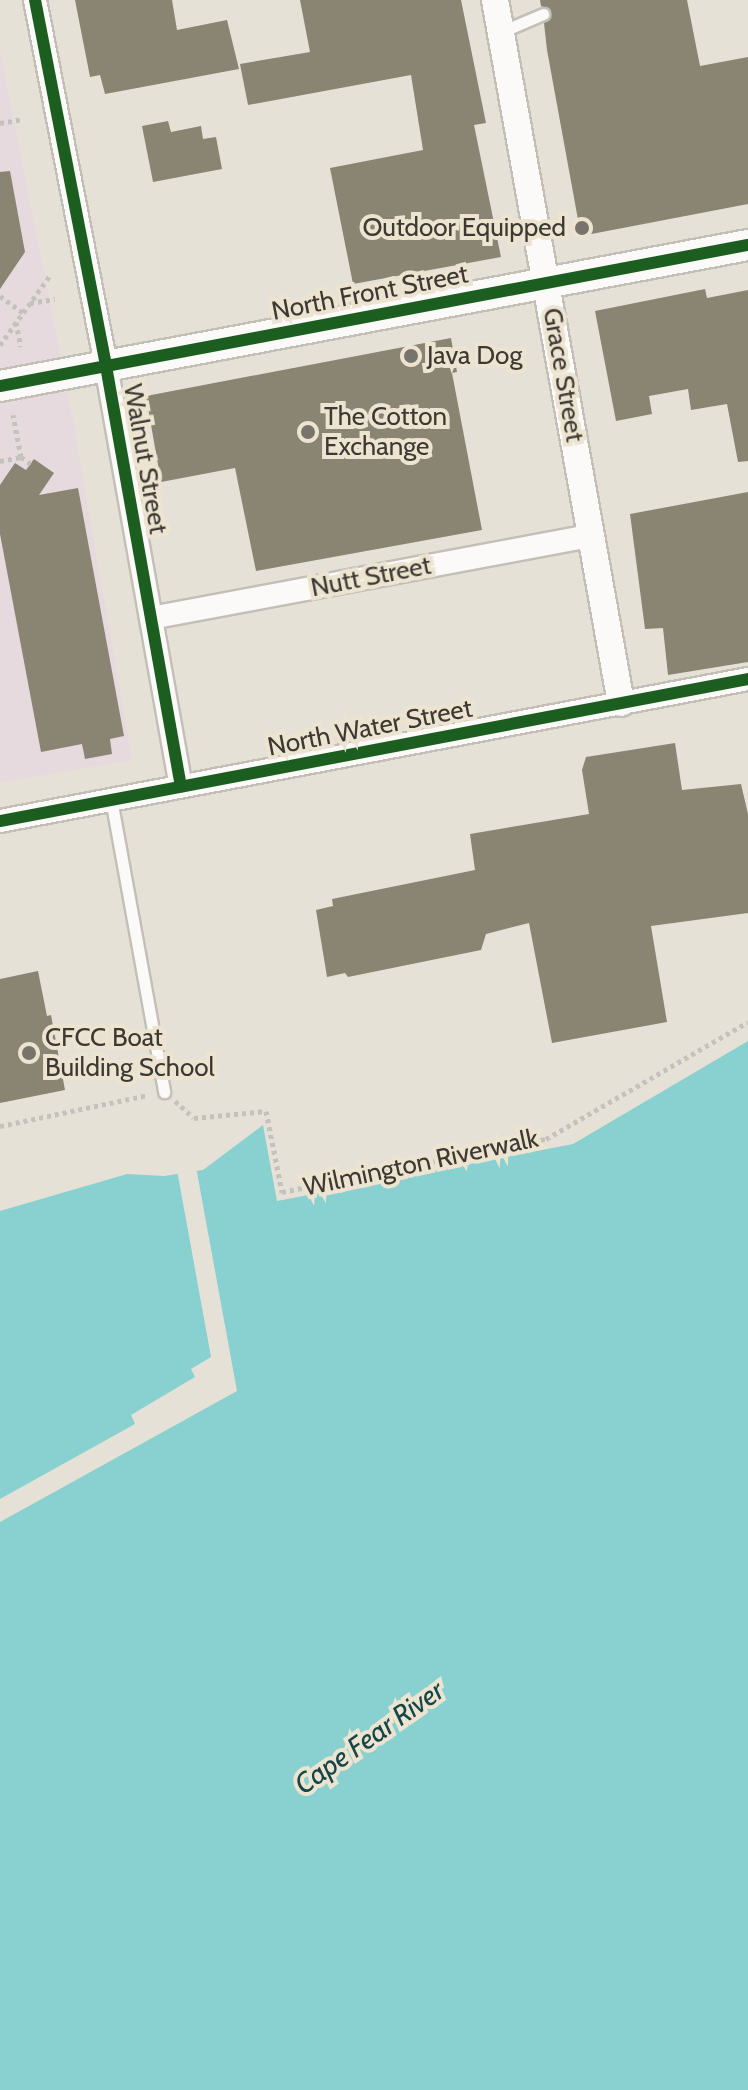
<!DOCTYPE html>
<html>
<head>
<meta charset="utf-8">
<style>
  body { margin:0 }
  #map { position:relative; width:748px; height:2090px; overflow:hidden; background:#e6e1d7; font-family:Cabin,sans-serif }
  div>[style] { position:absolute }
  .education>* { inset:0; background:#e6dadf }
  .water>* { inset:0; background:#89d1d1 }
  .pier>* { inset:0; background:#e6e1d7 }
  .building>* { inset:0; background:#8a8473 }
  .path>* { height:5px; margin-top:-2.5px; transform-origin:0; background:repeating-linear-gradient(90deg,#c3c2bd 0 4px,transparent 0 8px) }
  .roads { filter:drop-shadow(2px 0 #c3bfb7) drop-shadow(-2px 0 #c3bfb7) drop-shadow(0 2px #c3bfb7) drop-shadow(0 -2px #c3bfb7) }
  .service>* { height:11px; margin:-5.5px; padding:0 5.5px; transform-origin:5.5px; border-radius:5.5px; background:#fbfaf9 }
  .minor>* { height:22px; margin:-11px; padding:0 11px; transform-origin:11px; border-radius:11px; background:#fbfaf9 }
  .tertiary>* { height:26px; margin:-13px; padding:0 13px; transform-origin:13px; border-radius:13px; background:#fbfaf9 }
  .secondary>* { height:30px; margin:-15px; padding:0 15px; transform-origin:15px; border-radius:15px; background:#fbfaf9 }
  .cycleway>* { height:12px; margin:-6px; padding:0 6px; transform-origin:6px; border-radius:6px; background:#1b5e20 }
  .dots>* { width:22px; height:22px; translate:-50% -50%; box-sizing:border-box; border:4px solid #ece4d1; border-radius:50% }
  span { translate:-50% -50%; white-space:nowrap; text-align:center; line-height:1.15; -webkit-text-stroke:8px #ece4d1; paint-order:stroke }
  .poi-label { font-size:26px; color:#3d3932 }
  .right { translate:-100% -50%; text-align:right }
  .left { translate:0 -50%; text-align:left }
  .street-label { font-size:26px; color:#3d3932 }
  .water-label { font-size:28px; color:#154547; font-style:italic }
</style>
</head>
<body>
<div id="map">
  <div class="education">
    <div style="clip-path:polygon(0 51px,71px 410px,132px 760px,0 783px)"></div>
  </div>
  <div class="water">
    <div style="clip-path:polygon(748px 1041px,748px 2090px,0 2090px,0 1211px,127px 1174px,164px 1176px,203px 1170px,263px 1125px,277px 1201px,573px 1144px)"></div>
  </div>
  <div class="pier">
    <div style="clip-path:polygon(196px 1167px,237px 1391px,0 1522px,0 1499px,135px 1424px,131px 1415px,195px 1377px,191px 1369px,211px 1357px,177px 1170px)"></div>
  </div>
  <div class="building">
    <div style="clip-path:polygon(75px 0,172px 0,177px 30px,227px 20px,239px 69px,105px 94px,100px 75px,90px 77px)"></div>
    <div style="clip-path:polygon(300px 0,461px 0,486px 123px,474px 125px,501px 257px,353px 284px,330px 168px,423px 150px,411px 75px,248px 105px,240px 64px,310px 52px)"></div>
    <div style="clip-path:polygon(540px 0,687px 0,700px 66px,748px 57px,748px 204px,581px 236px,547px 50px,544px 23px,551px 11px,541px 6px)"></div>
    <div style="clip-path:polygon(168px 121px,171px 132px,201px 126px,203px 139px,216px 137px,222px 169px,153px 182px,142px 126px)"></div>
    <div style="clip-path:polygon(10px 171px,25px 252px,0 289px,0 172px)"></div>
    <div style="clip-path:polygon(705px 289px,707px 298px,748px 290px,748px 461px,738px 462px,727px 404px,691px 410px,688px 389px,649px 396px,652px 414px,616px 421px,595px 311px)"></div>
    <div style="clip-path:polygon(451px 338px,457px 372px,452px 373px,482px 530px,256px 571px,235px 468px,161px 482px,146px 396px)"></div>
    <div style="clip-path:polygon(34px 459px,54px 473px,39px 495px,78px 488px,124px 736px,110px 739px,112px 754px,85px 759px,82px 744px,41px 752px,0 534px,0 485px,15px 463px,26px 470px)"></div>
    <div style="clip-path:polygon(748px 492px,748px 662px,668px 675px,663px 628px,645px 629px,630px 514px)"></div>
    <div style="clip-path:polygon(675px 743px,682px 790px,741px 784px,748px 814px,748px 913px,651px 926px,667px 1022px,552px 1043px,529px 923px,486px 934px,481px 950px,348px 977px,345px 973px,327px 977px,316px 910px,333px 906px,332px 899px,475px 870px,470px 834px,589px 814px,582px 770px,586px 757px)"></div>
    <div style="clip-path:polygon(38px 971px,47px 1016px,51px 1015px,65px 1090px,0 1103px,0 979px)"></div>
  </div>
  <div class="path">
    <div style="left:0;top:123px;width:22px;rotate:-10deg"></div>
    <div style="left:0;top:296px;width:29px;rotate:36deg"></div>
    <div style="left:30px;top:303px;width:25px;rotate:-9deg"></div>
    <div style="left:16px;top:322px;width:25px;rotate:79deg"></div>
    <div style="left:0;top:345px;width:87px;rotate:-54.3deg"></div>
    <div style="left:21px;top:457px;width:12px;rotate:35deg"></div>
    <div style="left:0;top:461px;width:21px;rotate:-11deg"></div>
    <div style="left:21px;top:457px;width:43px;rotate:-100.8deg"></div>
    <div style="left:175px;top:1101px;width:25px;rotate:42deg"></div>
    <div style="left:194px;top:1118px;width:72px;rotate:-5.6deg"></div>
    <div style="left:266px;top:1111px;width:83px;rotate:78.8deg"></div>
    <div style="left:282px;top:1192px;width:269px;rotate:-11.4deg"></div>
    <div style="left:546px;top:1139px;width:233px;rotate:-30.1deg"></div>
    <div style="left:0;top:1126px;width:152px;rotate:-11.8deg"></div>
  </div>
  <div class="roads">
    <div class="service">
      <div style="left:501px;top:32px;width:46px;rotate:-23.2deg"></div>
      <div style="left:111px;top:799px;width:298px;rotate:79.7deg"></div>
    </div>
    <div class="minor">
      <div style="left:35px;top:0;width:373px;rotate:79deg"></div>
      <div style="left:106px;top:366px;width:427px;rotate:79.9deg"></div>
      <div style="left:151px;top:618px;width:448px;rotate:-10.6deg"></div>
      <div style="left:0;top:821px;width:761px;rotate:-10.75deg"></div>
    </div>
    <div class="tertiary">
      <div style="left:495px;top:0;width:714px;rotate:79.84deg"></div>
    </div>
    <div class="secondary">
      <div style="left:0;top:386px;width:761px;rotate:-10.68deg"></div>
    </div>
  </div>
  <div class="cycleway">
    <div style="left:35px;top:0;width:373px;rotate:79deg"></div>
    <div style="left:106px;top:366px;width:427px;rotate:79.9deg"></div>
    <div style="left:0;top:386px;width:761px;rotate:-10.68deg"></div>
    <div style="left:0;top:821px;width:761px;rotate:-10.75deg"></div>
  </div>
  <div class="dots">
    <div style="left:582px;top:228px;background:#78746c"></div>
    <div style="left:411px;top:356px;background:#78746c"></div>
    <div style="left:308px;top:432px;background:#78746c"></div>
    <div style="left:29px;top:1053px;background:#78746c"></div>
  </div>
  <div class="poi-label">
    <span class="right" style="left:566px;top:228px">Outdoor Equipped</span>
    <span class="left" style="left:427px;top:356px">Java Dog</span>
    <span class="left" style="left:324px;top:432px">The Cotton<br>Exchange</span>
    <span class="left" style="left:45px;top:1053px">CFCC Boat<br>Building School</span>
  </div>
  <div class="street-label">
    <span style="left:370px;top:293px;rotate:-11deg">North Front Street</span>
    <span style="left:563px;top:375px;rotate:80deg">Grace Street</span>
    <span style="left:145px;top:459px;rotate:80deg">Walnut Street</span>
    <span style="left:371px;top:577px;rotate:-11deg">Nutt Street</span>
    <span style="left:370px;top:728px;rotate:-11deg">North Water Street</span>
    <span style="left:421px;top:1163px;rotate:-12deg">Wilmington Riverwalk</span>
  </div>
  <div class="water-label">
    <span style="left:369px;top:1737px;rotate:-35deg">Cape Fear River</span>
  </div>
</div>
</body>
</html>
